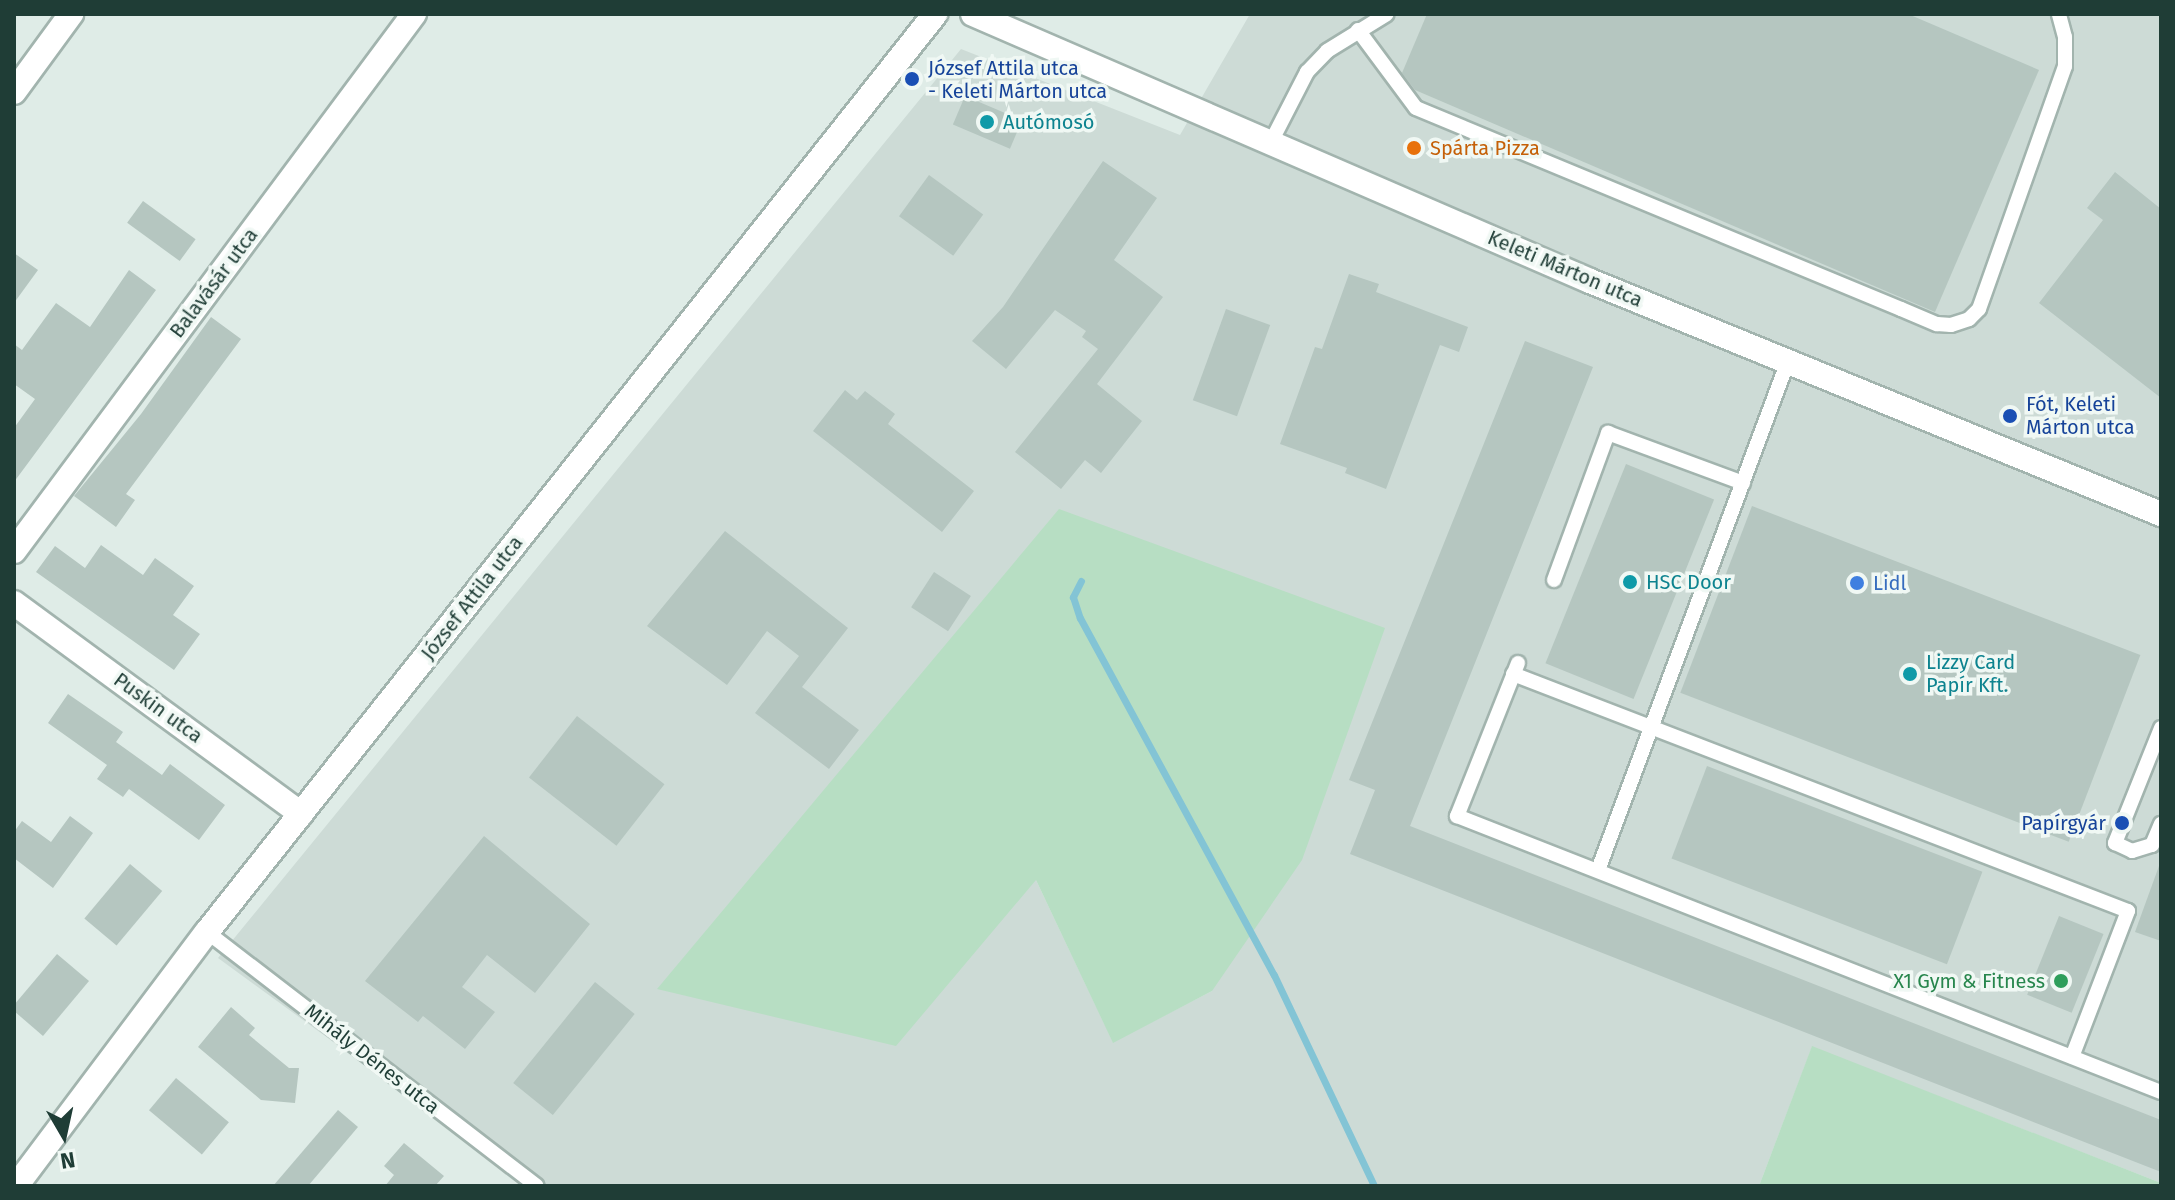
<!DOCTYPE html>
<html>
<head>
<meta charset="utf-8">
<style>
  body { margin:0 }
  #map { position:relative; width:2175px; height:1200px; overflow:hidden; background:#dfece7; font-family:"Fira Sans",sans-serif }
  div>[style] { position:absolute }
  .built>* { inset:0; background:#cddbd6 }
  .green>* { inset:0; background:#b7dec3 }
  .stream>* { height:7px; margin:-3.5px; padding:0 3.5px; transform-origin:3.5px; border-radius:3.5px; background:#83c4d5 }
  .building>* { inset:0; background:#b5c6c0; transform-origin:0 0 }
  .roads { filter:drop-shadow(2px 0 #a2b4ae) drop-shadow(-2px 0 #a2b4ae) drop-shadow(0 2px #a2b4ae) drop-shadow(0 -2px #a2b4ae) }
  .lane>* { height:14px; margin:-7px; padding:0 7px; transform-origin:7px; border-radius:7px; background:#fff }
  .street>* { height:24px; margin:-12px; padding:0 12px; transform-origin:12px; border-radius:12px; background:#fff }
  .secondary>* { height:24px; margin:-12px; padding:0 12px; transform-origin:12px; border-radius:12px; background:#fff }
  .dots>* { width:22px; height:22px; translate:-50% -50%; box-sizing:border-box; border:4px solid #f0f8f4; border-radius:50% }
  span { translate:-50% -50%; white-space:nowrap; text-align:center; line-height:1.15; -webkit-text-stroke:7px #f0f8f4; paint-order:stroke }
  .transit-label { font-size:20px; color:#164399 }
  .left { translate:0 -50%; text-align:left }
  .right { translate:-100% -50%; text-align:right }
  .culture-label { font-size:20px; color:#0d838f }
  .food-label { font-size:20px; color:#c56008 }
  .street-label { font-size:20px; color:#1f3d36 }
  .shop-label { font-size:20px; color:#366cbe }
  .leisure-label { font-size:20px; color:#27864d }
  .frame { position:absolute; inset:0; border:16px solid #1f3d36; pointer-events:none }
  .north { position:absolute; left:24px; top:1096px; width:80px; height:80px; -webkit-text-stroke:6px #f0f8f4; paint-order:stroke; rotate:171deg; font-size:22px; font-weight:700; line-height:32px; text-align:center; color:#1f3d36 }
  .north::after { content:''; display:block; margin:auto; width:28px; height:36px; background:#1f3d36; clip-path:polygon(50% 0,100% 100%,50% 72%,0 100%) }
</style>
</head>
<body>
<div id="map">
  <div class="built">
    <div style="clip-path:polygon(evenodd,1250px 14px,2161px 14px,2161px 1183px,1812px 1047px,1759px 1186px,531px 1186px,218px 958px,961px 49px,1180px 135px,1250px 14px,1036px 880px,1212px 991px,1113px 1042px,1036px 880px)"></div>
  </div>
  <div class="green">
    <div style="clip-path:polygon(1059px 509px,1385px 628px,1302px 860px,1212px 991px,1113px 1043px,1036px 880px,896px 1046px,657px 989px)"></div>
    <div style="clip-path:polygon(1812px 1046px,2161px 1183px,2161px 1186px,1759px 1186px)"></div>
  </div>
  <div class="stream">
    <div style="left:1081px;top:581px;width:18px;rotate:117deg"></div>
    <div style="left:1073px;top:597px;width:22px;rotate:72deg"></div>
    <div style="left:1080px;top:618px;width:406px;rotate:61.5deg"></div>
    <div style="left:1274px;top:975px;width:233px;rotate:64.6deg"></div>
  </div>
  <div class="building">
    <div style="clip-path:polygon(1427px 14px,1908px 14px,2039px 70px,1935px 312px,1415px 90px,1402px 73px)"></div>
    <div style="left:965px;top:96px;width:62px;height:31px;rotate:23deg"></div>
    <div style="clip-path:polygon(1103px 161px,1157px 198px,1114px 260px,1163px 297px,1097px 384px,1142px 421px,1101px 473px,1085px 460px,1061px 489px,1015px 452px,1098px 349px,1082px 337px,1086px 331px,1055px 310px,1006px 369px,972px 341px,1003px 307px)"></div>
    <div style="clip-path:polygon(2115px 172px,2161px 209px,2161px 398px,2039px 303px,2103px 220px,2087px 208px)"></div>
    <div style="left:929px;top:175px;width:67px;height:51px;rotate:36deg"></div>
    <div style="left:143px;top:201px;width:65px;height:27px;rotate:36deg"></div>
    <div style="clip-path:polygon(14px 253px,38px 270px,14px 303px)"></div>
    <div style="clip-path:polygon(129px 270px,156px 290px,14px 482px,14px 428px,35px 399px,14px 384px,14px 344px,22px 350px,56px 303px,90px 327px)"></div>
    <div style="clip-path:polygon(1349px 274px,1379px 284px,1376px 292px,1468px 327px,1459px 352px,1440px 345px,1386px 489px,1345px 473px,1347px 468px,1280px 444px,1315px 347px,1322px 349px)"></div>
    <div style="left:1226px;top:309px;width:47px;height:97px;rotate:20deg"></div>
    <div style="clip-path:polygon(211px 317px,241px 339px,126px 494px,135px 500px,116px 527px,74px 496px,141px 414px)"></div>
    <div style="clip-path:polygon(1525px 341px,1593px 367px,1410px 826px,2161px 1120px,2161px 1172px,1350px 854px,1375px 790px,1349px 780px)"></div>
    <div style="clip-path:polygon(845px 390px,857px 400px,865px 391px,895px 414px,888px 424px,974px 491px,942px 532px,813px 431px)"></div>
    <div style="left:1626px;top:464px;width:95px;height:215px;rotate:22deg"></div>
    <div style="left:1752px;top:506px;width:416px;height:200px;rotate:21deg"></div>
    <div style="clip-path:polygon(725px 531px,848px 628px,802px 687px,859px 730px,829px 769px,755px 713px,799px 656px,767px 631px,727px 685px,647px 626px)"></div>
    <div style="clip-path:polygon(101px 545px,143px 575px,155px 558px,194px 586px,173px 615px,200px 634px,174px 670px,36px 572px,55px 546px,85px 568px)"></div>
    <div style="left:934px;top:572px;width:44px;height:42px;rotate:33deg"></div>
    <div style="clip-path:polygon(68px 694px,123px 732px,116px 742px,162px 775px,170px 764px,225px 805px,199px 840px,129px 789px,123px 797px,97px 779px,107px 765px,48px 723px)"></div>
    <div style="left:577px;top:716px;width:111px;height:78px;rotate:38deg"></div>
    <div style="left:1707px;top:766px;width:295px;height:99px;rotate:21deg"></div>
    <div style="clip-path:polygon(70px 816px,93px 833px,53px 888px,14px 858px,14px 832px,22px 821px,51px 842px)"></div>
    <div style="clip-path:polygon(484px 836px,590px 924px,535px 993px,487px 955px,462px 987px,495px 1012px,465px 1049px,423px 1016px,418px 1022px,365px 981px)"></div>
    <div style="left:130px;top:864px;width:42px;height:71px;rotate:40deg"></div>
    <div style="clip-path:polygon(2159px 866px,2161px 867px,2161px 941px,2135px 932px)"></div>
    <div style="left:2059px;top:916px;width:48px;height:85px;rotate:22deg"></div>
    <div style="clip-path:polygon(57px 954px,89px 981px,43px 1036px,14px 1011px,14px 1005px)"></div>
    <div style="left:595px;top:982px;width:51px;height:130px;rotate:39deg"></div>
    <div style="clip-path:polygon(231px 1007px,255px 1028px,249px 1035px,289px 1068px,299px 1068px,295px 1103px,261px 1100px,198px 1047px)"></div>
    <div style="left:176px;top:1078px;width:69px;height:42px;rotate:40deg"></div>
    <div style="clip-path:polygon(338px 1110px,358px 1127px,308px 1186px,273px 1186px)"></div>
    <div style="clip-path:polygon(404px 1143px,444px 1176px,435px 1186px,385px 1186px,394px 1175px,384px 1166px)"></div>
  </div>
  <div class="roads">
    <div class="lane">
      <div style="left:1358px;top:30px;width:97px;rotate:53.4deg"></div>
      <div style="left:1416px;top:108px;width:525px;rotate:22.51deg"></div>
      <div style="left:1901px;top:309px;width:39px;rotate:23deg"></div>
      <div style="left:1937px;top:324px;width:14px;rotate:4deg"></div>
      <div style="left:1951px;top:325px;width:19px;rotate:-18deg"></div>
      <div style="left:1969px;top:319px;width:14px;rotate:-45deg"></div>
      <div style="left:1979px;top:309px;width:258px;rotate:-70.5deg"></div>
      <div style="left:2065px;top:66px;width:29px;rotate:-90deg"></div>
      <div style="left:2065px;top:37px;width:24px;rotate:-105deg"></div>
      <div style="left:1271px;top:142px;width:79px;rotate:-62.8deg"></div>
      <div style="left:1307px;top:72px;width:29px;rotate:-46deg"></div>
      <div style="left:1327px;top:51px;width:70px;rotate:-31.7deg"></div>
      <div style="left:1554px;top:580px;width:157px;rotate:-69.8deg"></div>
      <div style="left:1608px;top:433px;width:144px;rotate:20.3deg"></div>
      <div style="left:1518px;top:663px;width:165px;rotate:111.7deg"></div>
      <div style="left:1457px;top:816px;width:756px;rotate:21.41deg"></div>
      <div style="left:1513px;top:674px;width:659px;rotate:21.07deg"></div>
      <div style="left:2128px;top:911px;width:156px;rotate:111deg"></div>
      <div style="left:2161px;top:728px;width:124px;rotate:111.8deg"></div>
      <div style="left:2115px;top:843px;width:19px;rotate:25deg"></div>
      <div style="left:2132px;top:851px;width:21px;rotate:-17deg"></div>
      <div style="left:2152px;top:845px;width:23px;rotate:-67deg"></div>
      <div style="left:1598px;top:870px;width:543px;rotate:-69.53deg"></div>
      <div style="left:207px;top:932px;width:416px;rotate:37.6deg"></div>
    </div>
    <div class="street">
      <div style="left:14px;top:92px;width:97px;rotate:-53.8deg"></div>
      <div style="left:14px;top:551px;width:670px;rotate:-53.32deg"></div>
      <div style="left:14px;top:603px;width:356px;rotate:36.3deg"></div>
      <div style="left:16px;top:1186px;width:318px;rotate:-53.1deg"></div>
      <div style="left:207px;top:932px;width:1172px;rotate:-51.58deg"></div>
    </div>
    <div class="secondary">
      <div style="left:973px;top:14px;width:672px;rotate:23.4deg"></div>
      <div style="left:1590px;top:281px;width:617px;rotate:22.2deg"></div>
    </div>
  </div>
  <div class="dots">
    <div style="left:912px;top:79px;background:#1a4fb4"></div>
    <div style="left:987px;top:122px;background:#0f9aa8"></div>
    <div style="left:1414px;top:148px;background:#e8710a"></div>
    <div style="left:2010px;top:416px;background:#1a4fb4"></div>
    <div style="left:1630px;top:582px;background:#0f9aa8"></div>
    <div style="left:1857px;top:583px;background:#3f7fe0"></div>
    <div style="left:1910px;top:674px;background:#0f9aa8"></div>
    <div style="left:2122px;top:823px;background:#1a4fb4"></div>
    <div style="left:2061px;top:981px;background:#2e9e5b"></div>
  </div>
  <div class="transit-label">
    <span class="left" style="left:928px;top:80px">József Attila utca<br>- Keleti Márton utca</span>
    <span class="left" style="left:2026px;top:416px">Fót, Keleti<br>Márton utca</span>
    <span class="right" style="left:2106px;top:823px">Papírgyár</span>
  </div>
  <div class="culture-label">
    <span class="left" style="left:1003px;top:122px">Autómosó</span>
    <span class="left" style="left:1646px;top:582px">HSC Door</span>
    <span class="left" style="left:1926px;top:674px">Lizzy Card<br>Papír Kft.</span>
  </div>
  <div class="food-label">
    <span class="left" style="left:1430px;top:148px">Spárta Pizza</span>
  </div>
  <div class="street-label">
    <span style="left:1565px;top:269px;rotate:23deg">Keleti Márton utca</span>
    <span style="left:214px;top:283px;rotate:-53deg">Balavásár utca</span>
    <span style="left:472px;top:598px;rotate:-52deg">József Attila utca</span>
    <span style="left:158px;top:708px;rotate:36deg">Puskin utca</span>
    <span style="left:372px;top:1059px;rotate:38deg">Mihály Dénes utca</span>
  </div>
  <div class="shop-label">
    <span class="left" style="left:1873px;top:583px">Lidl</span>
  </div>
  <div class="leisure-label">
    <span class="right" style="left:2045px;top:981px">X1 Gym &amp; Fitness</span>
  </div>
  <div class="frame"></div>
  <div class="north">N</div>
</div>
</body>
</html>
